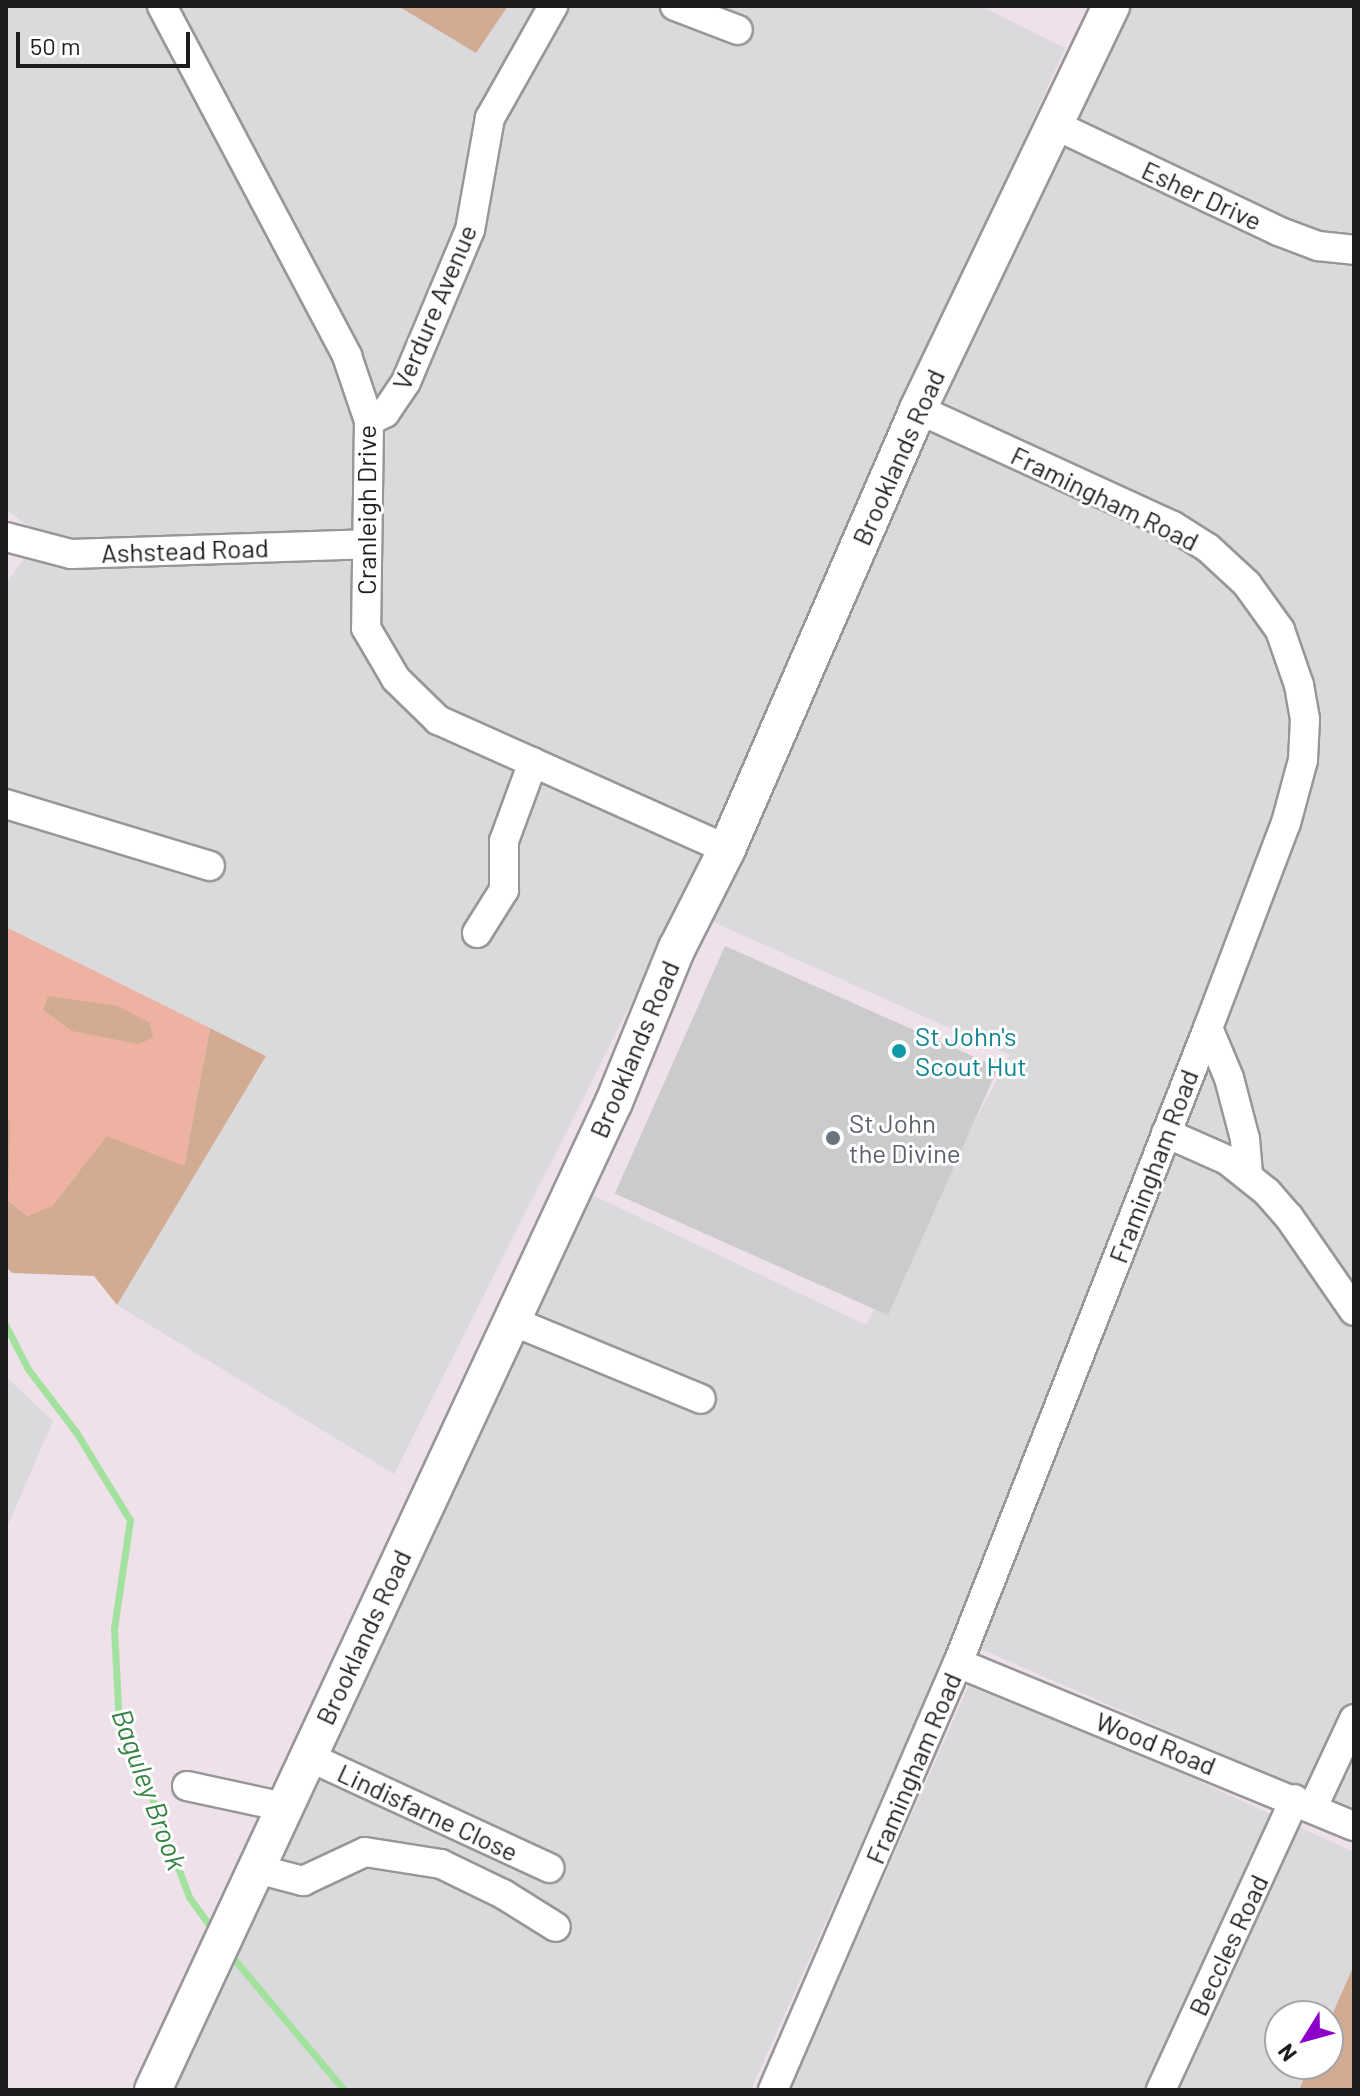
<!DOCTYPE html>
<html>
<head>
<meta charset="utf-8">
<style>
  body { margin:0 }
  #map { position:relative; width:1360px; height:2096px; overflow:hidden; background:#efe1ea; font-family:Barlow,sans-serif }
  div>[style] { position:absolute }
  .residential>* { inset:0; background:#dad9db }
  .religious>* { inset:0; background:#cbcbcb; transform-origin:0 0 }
  .grass>* { inset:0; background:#eeb2a2 }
  .forest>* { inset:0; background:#d2ac92 }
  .stream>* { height:7px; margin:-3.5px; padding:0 3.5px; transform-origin:3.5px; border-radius:3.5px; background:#a3e19e }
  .roads { filter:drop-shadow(2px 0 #979797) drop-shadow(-2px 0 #979797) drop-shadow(0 2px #979797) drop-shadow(0 -2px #979797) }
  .minor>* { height:28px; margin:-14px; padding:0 14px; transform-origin:14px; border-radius:14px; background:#fff }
  .tertiary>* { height:36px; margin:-18px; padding:0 18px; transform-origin:18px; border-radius:18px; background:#fff }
  .dots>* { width:22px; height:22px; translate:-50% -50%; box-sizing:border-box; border:4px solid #fff; border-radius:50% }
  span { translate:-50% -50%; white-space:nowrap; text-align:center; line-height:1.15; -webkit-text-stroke:6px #fff; paint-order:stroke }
  .street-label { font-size:26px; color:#1d1d1d }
  .culture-label { font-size:26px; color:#0d838f }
  .left { translate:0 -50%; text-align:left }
  .worship-label { font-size:26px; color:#5b616d }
  .water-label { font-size:28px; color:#338343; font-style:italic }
  .frame { position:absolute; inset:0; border:8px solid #1d1d1d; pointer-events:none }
  .north { position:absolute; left:1264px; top:2000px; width:80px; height:80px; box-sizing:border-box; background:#fff; border:2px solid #a5a5a5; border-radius:50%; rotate:233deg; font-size:22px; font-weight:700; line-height:32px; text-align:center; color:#1d1d1d }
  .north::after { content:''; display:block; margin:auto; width:28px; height:36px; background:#8c00c9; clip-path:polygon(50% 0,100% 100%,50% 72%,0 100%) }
  .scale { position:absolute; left:16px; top:32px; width:174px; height:36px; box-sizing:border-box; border:4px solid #1d1d1d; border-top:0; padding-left:10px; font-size:24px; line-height:28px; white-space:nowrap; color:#1d1d1d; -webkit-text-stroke:6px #fff; paint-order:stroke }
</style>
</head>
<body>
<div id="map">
  <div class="residential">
    <div style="clip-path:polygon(6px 6px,398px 6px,476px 52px,508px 6px,981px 6px,1065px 48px,693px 880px,394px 1474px,117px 1305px,266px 1056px,6px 927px,6px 584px,39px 535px,6px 509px)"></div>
    <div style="clip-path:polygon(1127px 6px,1354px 6px,1354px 1815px,1254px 1768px,953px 1637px,751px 2090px,159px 2090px,586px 1192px,866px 1325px,1010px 1055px,711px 921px,1032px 198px)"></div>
    <div style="clip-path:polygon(6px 1377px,53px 1421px,6px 1529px)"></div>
    <div style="clip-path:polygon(972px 1678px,1354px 1852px,1354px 1965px,1328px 2024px,1328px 2016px,1280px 2016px,1280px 2064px,1310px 2064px,1299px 2090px,790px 2090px)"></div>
  </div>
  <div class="religious">
    <div style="left:725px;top:946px;width:299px;height:271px;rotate:24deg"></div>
  </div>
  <div class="grass">
    <div style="clip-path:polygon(6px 927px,210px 1028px,184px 1166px,76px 1175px,52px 1207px,28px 1216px,8px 1201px)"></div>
  </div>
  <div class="forest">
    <div style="clip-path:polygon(398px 6px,508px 6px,476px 53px)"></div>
    <div style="clip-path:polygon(48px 996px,118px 1006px,150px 1023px,153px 1038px,138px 1044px,72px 1031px,43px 1010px)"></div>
    <div style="clip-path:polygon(210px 1028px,266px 1056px,117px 1305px,94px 1276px,12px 1273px,6px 1267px,6px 1116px,10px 1122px,8px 1201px,28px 1216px,52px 1206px,107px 1136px,184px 1166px)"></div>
    <div style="clip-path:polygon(1354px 1965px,1354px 2090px,1299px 2090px,1310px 2064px,1328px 2064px,1328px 2024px)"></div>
  </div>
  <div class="stream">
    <div style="left:6px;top:1326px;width:48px;rotate:62.9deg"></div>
    <div style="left:28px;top:1369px;width:79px;rotate:52.7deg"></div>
    <div style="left:76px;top:1432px;width:103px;rotate:58.5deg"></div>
    <div style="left:130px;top:1520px;width:109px;rotate:98.4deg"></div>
    <div style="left:114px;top:1628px;width:80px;rotate:87.1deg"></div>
    <div style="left:118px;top:1708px;width:202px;rotate:69.4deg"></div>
    <div style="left:189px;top:1897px;width:44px;rotate:54.2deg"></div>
    <div style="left:229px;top:1953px;width:179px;rotate:50deg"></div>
  </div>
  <div class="roads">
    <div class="minor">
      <div style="left:162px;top:6px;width:396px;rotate:62.1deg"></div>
      <div style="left:347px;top:356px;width:69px;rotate:71.3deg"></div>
      <div style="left:369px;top:421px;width:207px;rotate:90.8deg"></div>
      <div style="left:366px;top:628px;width:59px;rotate:59.5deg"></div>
      <div style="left:396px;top:679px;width:59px;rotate:44.3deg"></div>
      <div style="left:438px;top:720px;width:316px;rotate:24.1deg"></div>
      <div style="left:675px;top:6px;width:67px;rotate:20.9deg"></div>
      <div style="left:1055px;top:125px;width:247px;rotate:25.4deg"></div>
      <div style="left:1278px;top:231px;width:43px;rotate:20.6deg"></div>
      <div style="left:1318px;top:246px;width:36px;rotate:6deg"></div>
      <div style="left:369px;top:421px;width:18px;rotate:-27deg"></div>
      <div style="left:385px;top:413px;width:37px;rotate:-56deg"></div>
      <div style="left:406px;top:382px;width:165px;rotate:-67.2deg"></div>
      <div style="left:470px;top:230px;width:114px;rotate:-79.9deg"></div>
      <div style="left:490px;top:118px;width:129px;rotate:-60.6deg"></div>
      <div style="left:6px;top:537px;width:67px;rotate:14.7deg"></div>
      <div style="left:71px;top:554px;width:295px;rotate:-1.9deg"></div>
      <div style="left:6px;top:804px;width:213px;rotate:16.9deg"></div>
      <div style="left:477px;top:933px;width:51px;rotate:-57.9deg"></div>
      <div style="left:504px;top:890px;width:49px;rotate:-90deg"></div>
      <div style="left:504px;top:841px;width:84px;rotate:-69.8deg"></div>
      <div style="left:1208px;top:1028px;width:54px;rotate:67.2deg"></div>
      <div style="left:1229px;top:1078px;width:63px;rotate:75.3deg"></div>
      <div style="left:1245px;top:1139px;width:36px;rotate:85deg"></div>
      <div style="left:1166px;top:1133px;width:67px;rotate:23.9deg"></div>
      <div style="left:1227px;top:1160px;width:51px;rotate:38.7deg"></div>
      <div style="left:1267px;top:1192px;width:33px;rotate:49deg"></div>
      <div style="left:1289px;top:1217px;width:114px;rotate:55.3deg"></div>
      <div style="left:512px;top:1321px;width:204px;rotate:22.4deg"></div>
      <div style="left:958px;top:1663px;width:428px;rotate:22.4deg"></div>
      <div style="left:307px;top:1756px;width:267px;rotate:24.8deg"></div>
      <div style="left:187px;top:1786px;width:99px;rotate:12.2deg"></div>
      <div style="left:1313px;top:1807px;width:97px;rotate:-65deg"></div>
      <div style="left:257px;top:1869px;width:48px;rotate:14.6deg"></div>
      <div style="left:303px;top:1881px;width:68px;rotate:-25.1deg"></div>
      <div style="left:365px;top:1852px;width:77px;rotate:9deg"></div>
      <div style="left:441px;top:1864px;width:69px;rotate:25.8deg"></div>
      <div style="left:503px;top:1894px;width:62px;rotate:31.9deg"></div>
      <div style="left:773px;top:2090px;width:465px;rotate:-66.6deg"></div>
      <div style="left:958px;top:1663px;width:682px;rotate:-68.51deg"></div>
      <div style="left:1208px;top:1028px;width:219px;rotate:-69.2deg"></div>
      <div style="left:1286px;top:823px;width:65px;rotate:-74.9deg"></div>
      <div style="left:1303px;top:760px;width:41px;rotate:-87.2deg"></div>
      <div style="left:1305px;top:719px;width:35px;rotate:-100deg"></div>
      <div style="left:1299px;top:685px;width:58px;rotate:-109.1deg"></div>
      <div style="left:1280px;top:630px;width:57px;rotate:-125.7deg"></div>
      <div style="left:1247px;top:584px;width:53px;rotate:-137.3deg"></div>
      <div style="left:1208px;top:548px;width:41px;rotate:-147.8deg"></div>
      <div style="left:1173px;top:526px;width:281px;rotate:-155.4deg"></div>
      <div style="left:1161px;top:2090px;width:320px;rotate:-65.3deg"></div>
    </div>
    <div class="tertiary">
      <div style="left:153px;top:2090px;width:1090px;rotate:-64.99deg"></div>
      <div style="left:614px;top:1102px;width:166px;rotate:-67.8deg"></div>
      <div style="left:677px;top:948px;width:111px;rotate:-63.2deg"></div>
      <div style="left:727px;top:849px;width:480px;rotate:-66.5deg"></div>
      <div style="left:918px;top:409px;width:447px;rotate:-64.4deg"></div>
    </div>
  </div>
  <div class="dots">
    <div style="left:899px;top:1051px;background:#0f9aa8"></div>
    <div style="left:833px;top:1138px;background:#6b7280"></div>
  </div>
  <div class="street-label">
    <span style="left:1202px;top:195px;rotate:25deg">Esher Drive</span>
    <span style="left:434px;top:307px;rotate:-67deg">Verdure Avenue</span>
    <span style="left:898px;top:457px;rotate:-66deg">Brooklands Road</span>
    <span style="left:1105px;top:498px;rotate:26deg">Framingham Road</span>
    <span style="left:366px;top:510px;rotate:-90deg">Cranleigh Drive</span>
    <span style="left:185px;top:550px;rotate:-2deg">Ashstead Road</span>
    <span style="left:634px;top:1049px;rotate:-67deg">Brooklands Road</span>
    <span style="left:1153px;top:1166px;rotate:-69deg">Framingham Road</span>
    <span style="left:363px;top:1637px;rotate:-65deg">Brooklands Road</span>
    <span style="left:1156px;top:1743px;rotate:22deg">Wood Road</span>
    <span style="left:913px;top:1768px;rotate:-67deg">Framingham Road</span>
    <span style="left:428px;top:1812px;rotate:25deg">Lindisfarne Close</span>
    <span style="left:1228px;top:1945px;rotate:-65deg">Beccles Road</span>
  </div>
  <div class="culture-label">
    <span class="left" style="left:915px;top:1051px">St John's<br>Scout Hut</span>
  </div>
  <div class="worship-label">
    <span class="left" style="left:849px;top:1138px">St John<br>the Divine</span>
  </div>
  <div class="water-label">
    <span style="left:150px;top:1789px;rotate:70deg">Baguley Brook</span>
  </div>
  <div class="frame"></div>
  <div class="north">N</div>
  <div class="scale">50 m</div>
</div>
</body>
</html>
